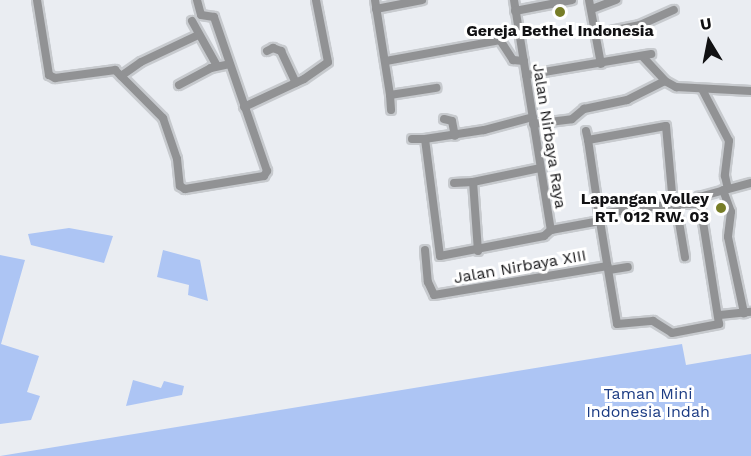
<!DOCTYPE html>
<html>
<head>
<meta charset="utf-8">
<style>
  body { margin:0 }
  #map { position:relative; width:751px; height:456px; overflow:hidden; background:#eaedf2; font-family:"Work Sans",sans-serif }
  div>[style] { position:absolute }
  .green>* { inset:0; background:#adc5f4 }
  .roads { filter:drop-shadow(2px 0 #c7cace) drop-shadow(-2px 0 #c7cace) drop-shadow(0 2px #c7cace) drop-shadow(0 -2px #c7cace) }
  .minor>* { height:8px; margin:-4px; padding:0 4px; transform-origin:4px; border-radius:4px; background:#919294 }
  .dots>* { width:16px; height:16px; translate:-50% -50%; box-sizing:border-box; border:3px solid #fff; border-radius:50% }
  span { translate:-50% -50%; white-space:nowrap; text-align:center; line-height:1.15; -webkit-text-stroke:6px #fff; paint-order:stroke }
  .poi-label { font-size:16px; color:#111113; font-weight:700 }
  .right { translate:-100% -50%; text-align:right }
  .street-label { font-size:16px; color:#111113 }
  .park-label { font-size:16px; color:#1c3c84 }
  .north { position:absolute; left:679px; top:12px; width:60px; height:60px; -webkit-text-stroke:4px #fff; paint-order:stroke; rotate:350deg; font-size:16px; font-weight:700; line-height:24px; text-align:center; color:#111113 }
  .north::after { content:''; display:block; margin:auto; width:21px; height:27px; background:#111113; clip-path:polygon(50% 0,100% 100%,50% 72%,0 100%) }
</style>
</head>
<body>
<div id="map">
  <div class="green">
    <div style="clip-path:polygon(69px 228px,113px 236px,104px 263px,31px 245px,28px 234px)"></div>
    <div style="clip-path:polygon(163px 250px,200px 260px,208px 301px,188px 295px,189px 285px,157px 277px)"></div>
    <div style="clip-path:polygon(0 255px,25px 260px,1px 344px,39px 356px,27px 392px,40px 396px,31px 420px,0 424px)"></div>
    <div style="clip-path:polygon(682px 344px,686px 365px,751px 354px,751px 456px,0 456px)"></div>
    <div style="clip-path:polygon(133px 380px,161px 388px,164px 381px,184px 386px,182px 395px,126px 406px)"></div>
  </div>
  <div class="roads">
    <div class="minor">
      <div style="left:37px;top:0;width:76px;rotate:80.9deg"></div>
      <div style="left:49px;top:75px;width:7px;rotate:27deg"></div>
      <div style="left:55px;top:78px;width:61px;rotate:-7.6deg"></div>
      <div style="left:115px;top:70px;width:68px;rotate:45deg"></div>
      <div style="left:163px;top:118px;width:43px;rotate:71.1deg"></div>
      <div style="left:177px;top:159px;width:27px;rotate:84deg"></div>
      <div style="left:180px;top:186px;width:6px;rotate:31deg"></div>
      <div style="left:185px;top:189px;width:80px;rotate:-9.3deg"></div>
      <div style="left:264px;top:176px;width:6px;rotate:-59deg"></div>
      <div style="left:267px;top:171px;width:163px;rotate:-109deg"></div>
      <div style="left:214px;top:17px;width:13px;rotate:-171deg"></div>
      <div style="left:201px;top:15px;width:16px;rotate:-105deg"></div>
      <div style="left:375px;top:0;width:96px;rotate:81deg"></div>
      <div style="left:390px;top:95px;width:47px;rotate:-8.7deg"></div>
      <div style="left:514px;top:0;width:233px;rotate:80.9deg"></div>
      <div style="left:551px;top:230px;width:50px;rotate:-10.4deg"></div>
      <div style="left:600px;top:221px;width:104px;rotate:80.6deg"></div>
      <div style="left:617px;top:324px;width:36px;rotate:-5deg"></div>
      <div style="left:653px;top:321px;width:22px;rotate:32deg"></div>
      <div style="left:672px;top:333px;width:48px;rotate:-10.8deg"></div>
      <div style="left:719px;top:324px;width:129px;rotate:-98.9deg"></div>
      <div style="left:699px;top:197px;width:54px;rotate:-15.1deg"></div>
      <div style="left:589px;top:0;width:65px;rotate:79.4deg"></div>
      <div style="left:376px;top:9px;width:47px;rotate:-11.1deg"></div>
      <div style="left:592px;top:9px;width:26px;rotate:-21deg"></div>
      <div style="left:515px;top:11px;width:58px;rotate:-10.9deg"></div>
      <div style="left:192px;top:21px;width:51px;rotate:60.9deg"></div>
      <div style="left:596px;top:34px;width:45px;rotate:-11.6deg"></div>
      <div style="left:640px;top:25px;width:37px;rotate:-24deg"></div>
      <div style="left:267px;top:51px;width:7px;rotate:-27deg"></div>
      <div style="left:273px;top:48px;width:9px;rotate:21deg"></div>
      <div style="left:281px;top:51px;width:35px;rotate:65deg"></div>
      <div style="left:643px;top:57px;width:33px;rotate:47deg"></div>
      <div style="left:665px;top:81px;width:13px;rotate:29deg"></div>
      <div style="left:676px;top:87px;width:75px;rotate:3.1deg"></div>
      <div style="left:386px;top:61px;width:116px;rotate:-10.4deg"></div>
      <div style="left:500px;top:40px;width:24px;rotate:57deg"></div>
      <div style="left:513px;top:60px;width:11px;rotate:5deg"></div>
      <div style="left:526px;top:75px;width:127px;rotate:-9.5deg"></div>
      <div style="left:121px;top:76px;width:24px;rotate:-35deg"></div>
      <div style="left:141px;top:62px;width:63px;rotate:-25.3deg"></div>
      <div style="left:179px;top:85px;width:36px;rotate:-28deg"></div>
      <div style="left:211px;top:68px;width:19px;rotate:-12deg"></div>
      <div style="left:703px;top:91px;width:56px;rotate:62.5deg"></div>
      <div style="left:729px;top:141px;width:35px;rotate:97deg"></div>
      <div style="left:725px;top:176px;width:13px;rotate:77deg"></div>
      <div style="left:390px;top:95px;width:15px;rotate:86deg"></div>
      <div style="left:244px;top:107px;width:66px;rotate:-25deg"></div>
      <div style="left:304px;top:79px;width:29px;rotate:-35deg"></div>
      <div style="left:328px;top:62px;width:63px;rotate:-101deg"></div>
      <div style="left:533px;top:117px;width:51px;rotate:165.1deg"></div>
      <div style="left:484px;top:130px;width:60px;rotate:171.3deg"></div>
      <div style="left:425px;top:139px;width:118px;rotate:82.7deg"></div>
      <div style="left:440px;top:256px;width:106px;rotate:-10.9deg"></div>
      <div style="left:544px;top:236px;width:9px;rotate:-41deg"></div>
      <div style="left:444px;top:119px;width:8px;rotate:14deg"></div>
      <div style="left:452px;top:121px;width:15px;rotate:79deg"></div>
      <div style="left:533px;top:124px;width:39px;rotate:-7deg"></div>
      <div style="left:572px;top:119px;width:16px;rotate:-40deg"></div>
      <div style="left:584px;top:109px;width:44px;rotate:-11.8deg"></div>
      <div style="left:627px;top:100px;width:42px;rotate:-26.6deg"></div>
      <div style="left:586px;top:131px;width:9px;rotate:77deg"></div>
      <div style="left:412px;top:139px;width:13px"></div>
      <div style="left:454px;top:183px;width:19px;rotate:-3deg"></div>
      <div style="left:723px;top:190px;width:23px;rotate:70deg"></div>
      <div style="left:731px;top:212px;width:25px;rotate:97deg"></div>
      <div style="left:728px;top:237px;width:78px;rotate:78.1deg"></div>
      <div style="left:676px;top:204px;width:54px;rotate:80.4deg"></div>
      <div style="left:599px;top:214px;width:75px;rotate:-7.7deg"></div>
      <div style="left:673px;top:204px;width:25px"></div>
      <div style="left:600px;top:221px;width:82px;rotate:-98.4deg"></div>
      <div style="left:588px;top:140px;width:79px;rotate:-10.2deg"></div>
      <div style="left:666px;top:126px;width:78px;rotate:84.9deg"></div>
      <div style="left:425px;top:250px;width:32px;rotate:85deg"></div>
      <div style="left:428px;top:282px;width:14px;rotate:65deg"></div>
      <div style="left:434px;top:295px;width:176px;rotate:-9.5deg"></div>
      <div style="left:478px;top:251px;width:69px;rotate:-94.1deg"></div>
      <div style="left:473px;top:182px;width:68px;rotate:-11.8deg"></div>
      <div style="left:609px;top:270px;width:19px;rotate:-9deg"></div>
      <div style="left:720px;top:315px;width:31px;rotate:-6deg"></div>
    </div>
  </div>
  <div class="dots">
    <div style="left:560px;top:12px;background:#777d27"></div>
    <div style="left:721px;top:208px;background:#777d27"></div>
  </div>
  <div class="poi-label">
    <span style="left:560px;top:31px">Gereja Bethel Indonesia</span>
    <span class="right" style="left:709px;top:208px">Lapangan Volley<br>RT. 012 RW. 03</span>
  </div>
  <div class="street-label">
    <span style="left:549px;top:136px;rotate:81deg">Jalan Nirbaya Raya</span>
    <span style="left:520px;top:267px;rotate:-10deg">Jalan Nirbaya XIII</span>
  </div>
  <div class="park-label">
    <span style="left:648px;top:403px">Taman Mini<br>Indonesia Indah</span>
  </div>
  <div class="north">U</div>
</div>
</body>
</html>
